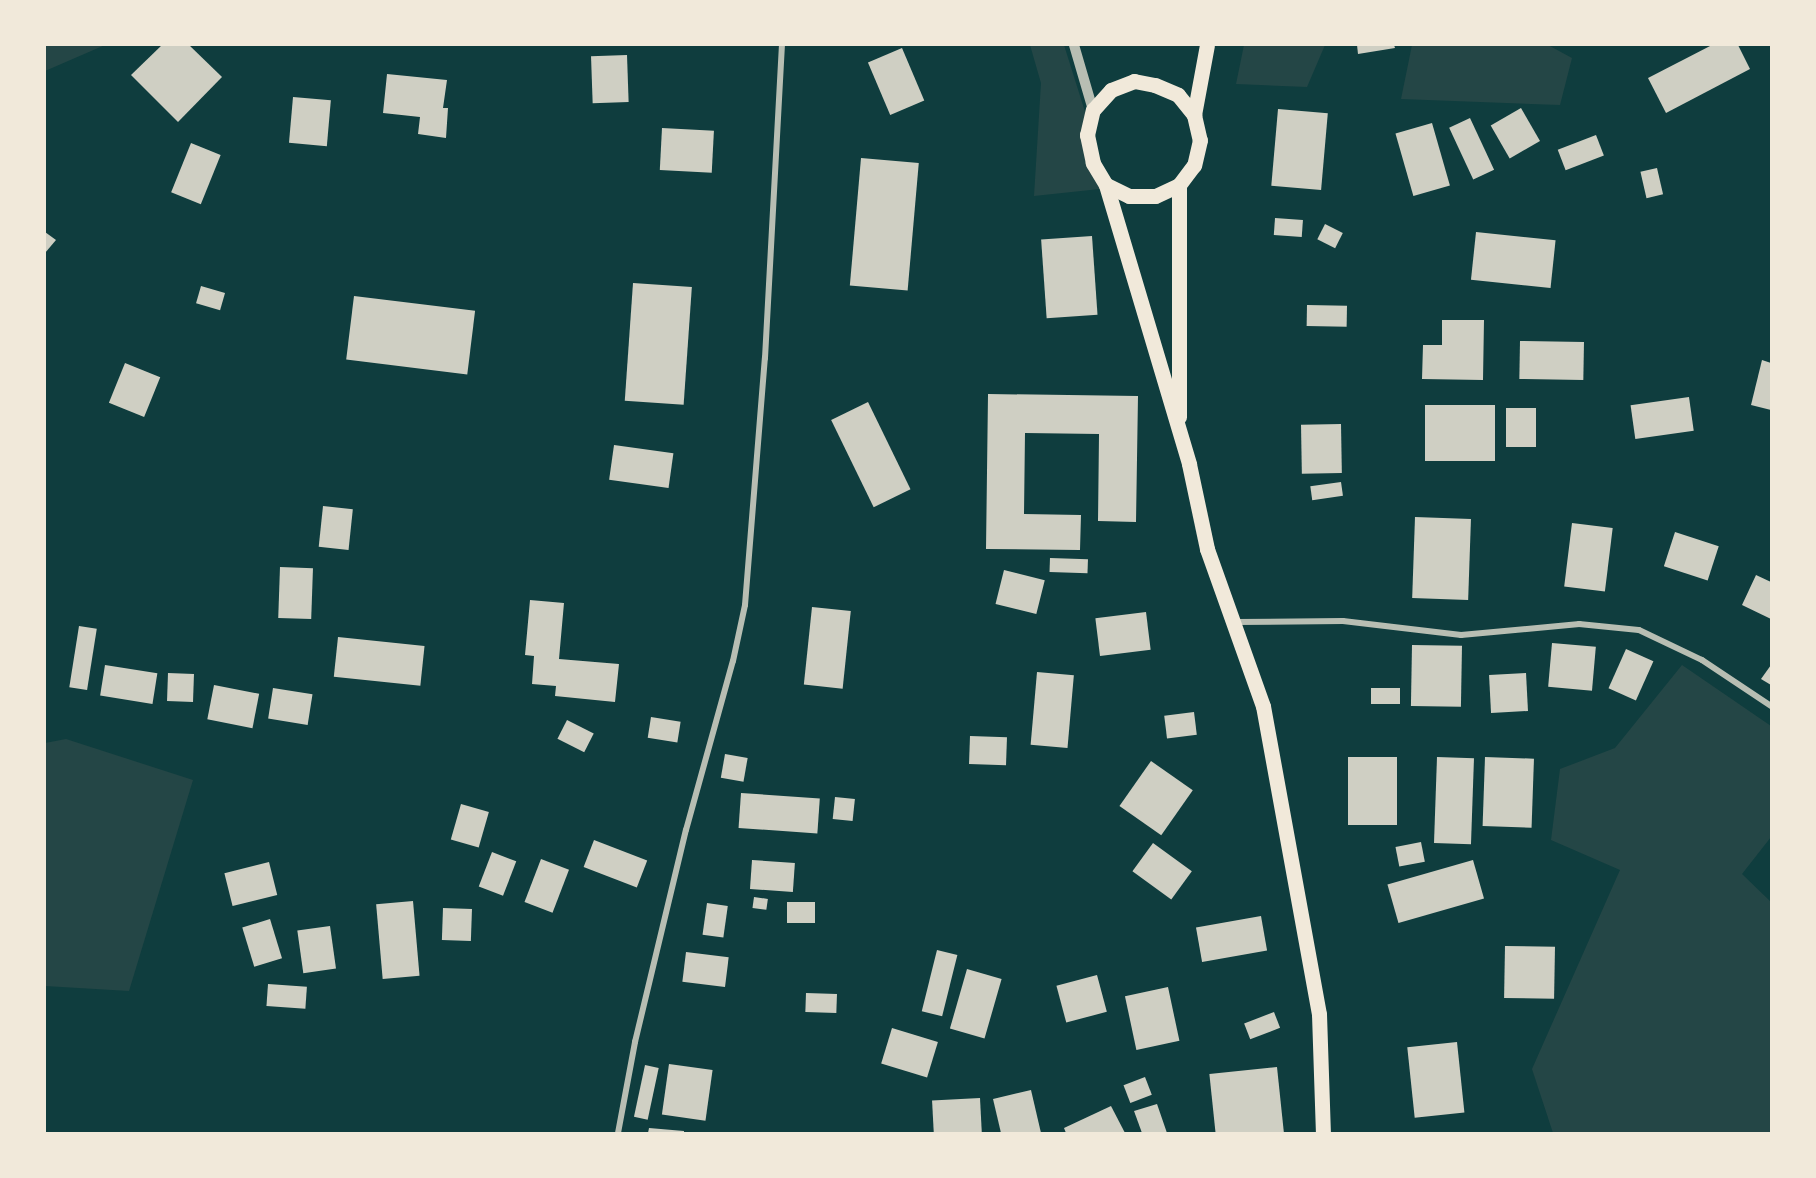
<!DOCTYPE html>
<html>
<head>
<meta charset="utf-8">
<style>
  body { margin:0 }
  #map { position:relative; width:1816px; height:1178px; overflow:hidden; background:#0f3d3e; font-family:"Noto Sans",sans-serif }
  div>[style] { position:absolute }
  .green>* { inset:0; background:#244646 }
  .building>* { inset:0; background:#cfcfc3; transform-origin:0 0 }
  .minor>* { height:6px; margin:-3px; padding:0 3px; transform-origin:3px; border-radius:3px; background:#b8beb3 }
  .tertiary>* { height:10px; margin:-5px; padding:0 5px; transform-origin:5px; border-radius:5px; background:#b8beb3 }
  .primary>* { height:15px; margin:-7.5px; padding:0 7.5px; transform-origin:7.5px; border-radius:7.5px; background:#f1e9da }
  span { translate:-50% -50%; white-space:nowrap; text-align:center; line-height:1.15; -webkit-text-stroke:5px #f1e9da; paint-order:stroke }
  .frame { position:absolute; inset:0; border:46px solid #f1e9da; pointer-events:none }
</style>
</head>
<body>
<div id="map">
  <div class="green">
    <div style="clip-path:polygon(45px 45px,105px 45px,45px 71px)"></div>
    <div style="clip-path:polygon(1030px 45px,1064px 45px,1109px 188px,1034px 196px,1041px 83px)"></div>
    <div style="clip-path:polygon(1244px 45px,1325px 45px,1307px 87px,1236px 84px)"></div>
    <div style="clip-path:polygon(1412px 45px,1548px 45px,1572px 58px,1560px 105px,1401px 99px)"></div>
    <div style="clip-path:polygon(1682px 665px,1771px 726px,1771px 837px,1742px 874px,1771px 902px,1771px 1133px,1553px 1133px,1532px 1069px,1620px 870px,1551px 840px,1560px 769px,1615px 748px)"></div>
    <div style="clip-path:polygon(66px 739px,193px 780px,129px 991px,45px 986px,45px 743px)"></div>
  </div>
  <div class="building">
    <div style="clip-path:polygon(162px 45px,189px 45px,222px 77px,178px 122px,131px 75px)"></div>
    <div style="clip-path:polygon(1357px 45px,1394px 45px,1395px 48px,1358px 54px)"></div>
    <div style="clip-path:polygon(1712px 45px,1738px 45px,1750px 69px,1666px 113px,1648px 78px)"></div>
    <div style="left:902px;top:48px;width:57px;height:37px;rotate:67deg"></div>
    <div style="left:627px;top:55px;width:47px;height:36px;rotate:88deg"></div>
    <div style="clip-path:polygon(387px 74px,447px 80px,443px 108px,448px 108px,446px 138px,418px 134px,420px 117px,383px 113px)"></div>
    <div style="left:293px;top:97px;width:38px;height:46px;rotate:5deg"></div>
    <div style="left:1521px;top:108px;width:38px;height:35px;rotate:60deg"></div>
    <div style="left:1278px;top:109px;width:50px;height:77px;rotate:5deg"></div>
    <div style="left:1470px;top:118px;width:57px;height:23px;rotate:65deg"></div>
    <div style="left:1432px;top:123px;width:65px;height:38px;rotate:74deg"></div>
    <div style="left:662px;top:128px;width:52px;height:42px;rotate:3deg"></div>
    <div style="left:1596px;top:135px;width:22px;height:41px;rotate:69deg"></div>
    <div style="left:191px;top:143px;width:32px;height:53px;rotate:22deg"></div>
    <div style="left:861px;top:158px;width:58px;height:128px;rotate:5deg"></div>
    <div style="left:1657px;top:168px;width:27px;height:17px;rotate:77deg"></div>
    <div style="left:1275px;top:218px;width:28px;height:17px;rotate:4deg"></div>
    <div style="left:1325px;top:224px;width:20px;height:17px;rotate:27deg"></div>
    <div style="clip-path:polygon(45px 232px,56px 240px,45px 253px)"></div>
    <div style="left:1476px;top:232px;width:80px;height:48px;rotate:6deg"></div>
    <div style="left:1092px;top:236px;width:79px;height:51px;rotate:86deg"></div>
    <div style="left:633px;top:283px;width:59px;height:118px;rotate:4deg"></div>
    <div style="left:201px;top:286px;width:25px;height:18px;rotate:16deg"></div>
    <div style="left:354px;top:296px;width:122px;height:64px;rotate:7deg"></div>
    <div style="left:1307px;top:305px;width:40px;height:21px;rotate:1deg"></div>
    <div style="clip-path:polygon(1442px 320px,1484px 320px,1483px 380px,1422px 379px,1423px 345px,1442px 345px)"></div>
    <div style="left:1520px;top:341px;width:64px;height:38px;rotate:1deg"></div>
    <div style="clip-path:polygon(1762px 360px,1771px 363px,1771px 410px,1751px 405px)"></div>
    <div style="left:125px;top:363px;width:38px;height:43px;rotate:22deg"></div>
    <div style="clip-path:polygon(988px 394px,1138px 396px,1136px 522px,1098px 521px,1099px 434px,1025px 433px,1024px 514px,1081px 515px,1080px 550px,986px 549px)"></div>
    <div style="left:1689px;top:397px;width:34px;height:59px;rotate:82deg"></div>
    <div style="left:868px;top:402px;width:97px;height:41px;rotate:64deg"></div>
    <div style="left:1495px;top:405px;width:56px;height:70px;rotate:90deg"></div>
    <div style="left:1536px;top:408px;width:39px;height:30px;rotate:90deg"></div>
    <div style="left:1341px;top:424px;width:49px;height:40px;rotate:89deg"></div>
    <div style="left:614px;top:445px;width:60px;height:35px;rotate:8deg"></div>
    <div style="left:1341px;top:482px;width:14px;height:31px;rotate:82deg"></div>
    <div style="left:323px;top:506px;width:30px;height:41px;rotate:6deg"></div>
    <div style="left:1415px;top:517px;width:56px;height:81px;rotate:2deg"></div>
    <div style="left:1572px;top:523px;width:41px;height:64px;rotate:7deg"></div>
    <div style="left:1675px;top:532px;width:46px;height:36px;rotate:18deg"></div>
    <div style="left:1050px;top:558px;width:38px;height:14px;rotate:2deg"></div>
    <div style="left:280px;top:567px;width:33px;height:51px;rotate:2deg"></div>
    <div style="left:1004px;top:570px;width:42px;height:35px;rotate:14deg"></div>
    <div style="clip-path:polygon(1756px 575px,1771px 582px,1771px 619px,1742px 605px)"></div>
    <div style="clip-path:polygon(530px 600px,564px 603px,559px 659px,619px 664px,615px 702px,555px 696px,556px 686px,532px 684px,534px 656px,525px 655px)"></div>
    <div style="left:812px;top:607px;width:39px;height:78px;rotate:6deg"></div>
    <div style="left:1146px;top:612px;width:38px;height:51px;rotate:83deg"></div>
    <div style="left:79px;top:626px;width:18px;height:62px;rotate:9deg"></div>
    <div style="left:338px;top:637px;width:87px;height:40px;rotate:6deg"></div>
    <div style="left:1552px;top:643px;width:44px;height:44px;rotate:5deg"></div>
    <div style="left:1412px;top:645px;width:50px;height:61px;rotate:1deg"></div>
    <div style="left:1626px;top:649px;width:30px;height:43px;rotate:24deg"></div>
    <div style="left:105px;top:665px;width:53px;height:31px;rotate:9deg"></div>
    <div style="clip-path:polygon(1771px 665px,1771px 685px,1761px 679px)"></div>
    <div style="left:1037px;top:672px;width:37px;height:73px;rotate:5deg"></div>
    <div style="left:168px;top:673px;width:26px;height:28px;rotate:2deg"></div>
    <div style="left:1526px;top:673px;width:38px;height:37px;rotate:87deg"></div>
    <div style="left:214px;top:685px;width:46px;height:35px;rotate:11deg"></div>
    <div style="left:273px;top:688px;width:40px;height:31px;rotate:9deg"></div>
    <div style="left:1371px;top:688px;width:29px;height:16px"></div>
    <div style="left:1194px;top:712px;width:23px;height:30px;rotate:83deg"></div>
    <div style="left:651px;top:717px;width:30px;height:21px;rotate:9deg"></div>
    <div style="left:567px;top:720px;width:30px;height:21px;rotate:27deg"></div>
    <div style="left:970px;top:736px;width:37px;height:28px;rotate:2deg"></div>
    <div style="left:725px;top:754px;width:23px;height:24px;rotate:10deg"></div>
    <div style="left:1348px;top:757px;width:49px;height:68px"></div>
    <div style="left:1437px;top:757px;width:37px;height:86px;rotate:2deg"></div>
    <div style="left:1485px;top:757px;width:49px;height:69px;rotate:2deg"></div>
    <div style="left:1151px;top:761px;width:51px;height:55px;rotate:35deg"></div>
    <div style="left:741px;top:793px;width:79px;height:35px;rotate:4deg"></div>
    <div style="left:835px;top:797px;width:20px;height:22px;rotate:6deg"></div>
    <div style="left:461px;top:804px;width:29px;height:37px;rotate:16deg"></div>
    <div style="left:594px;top:840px;width:57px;height:29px;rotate:21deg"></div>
    <div style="left:1421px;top:842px;width:20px;height:26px;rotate:79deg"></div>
    <div style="left:1153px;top:843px;width:48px;height:35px;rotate:36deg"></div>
    <div style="left:492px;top:852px;width:26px;height:37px;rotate:21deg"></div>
    <div style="left:541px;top:859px;width:30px;height:46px;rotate:21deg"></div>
    <div style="left:752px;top:860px;width:43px;height:29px;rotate:4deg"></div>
    <div style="left:1473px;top:860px;width:40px;height:89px;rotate:74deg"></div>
    <div style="left:269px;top:862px;width:34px;height:46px;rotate:76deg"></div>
    <div style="left:754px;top:897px;width:14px;height:11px;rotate:8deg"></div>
    <div style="left:413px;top:901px;width:75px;height:37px;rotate:85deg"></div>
    <div style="left:787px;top:902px;width:28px;height:21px"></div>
    <div style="left:707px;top:903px;width:21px;height:32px;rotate:8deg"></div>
    <div style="left:443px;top:908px;width:29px;height:32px;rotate:2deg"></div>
    <div style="left:1261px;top:916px;width:35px;height:66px;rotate:80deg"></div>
    <div style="left:270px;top:919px;width:41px;height:29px;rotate:73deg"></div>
    <div style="left:330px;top:926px;width:43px;height:33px;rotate:82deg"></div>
    <div style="left:1505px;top:946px;width:50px;height:52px;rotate:1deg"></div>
    <div style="left:937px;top:950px;width:21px;height:63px;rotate:14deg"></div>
    <div style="left:686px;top:952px;width:43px;height:30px;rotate:7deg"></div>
    <div style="left:967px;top:969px;width:36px;height:62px;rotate:16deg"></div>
    <div style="left:1097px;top:975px;width:38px;height:42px;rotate:75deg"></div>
    <div style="left:268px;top:984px;width:39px;height:22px;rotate:4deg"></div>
    <div style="left:1168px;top:987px;width:55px;height:44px;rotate:78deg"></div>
    <div style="left:806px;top:993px;width:31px;height:19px;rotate:2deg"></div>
    <div style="left:1274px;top:1012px;width:17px;height:32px;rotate:69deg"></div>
    <div style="left:892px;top:1028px;width:48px;height:37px;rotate:17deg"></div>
    <div style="left:1457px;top:1042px;width:71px;height:50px;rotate:84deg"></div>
    <div style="left:669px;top:1064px;width:44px;height:51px;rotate:8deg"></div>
    <div style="left:645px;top:1065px;width:14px;height:53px;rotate:12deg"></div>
    <div style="left:1277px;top:1067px;width:66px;height:68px;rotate:84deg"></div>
    <div style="left:1145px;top:1077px;width:19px;height:23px;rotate:69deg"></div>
    <div style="clip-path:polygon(1031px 1090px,1041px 1133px,1001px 1133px,993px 1099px)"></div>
    <div style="left:980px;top:1098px;width:34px;height:48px;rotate:87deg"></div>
    <div style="clip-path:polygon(1157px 1104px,1167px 1133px,1142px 1133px,1134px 1111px)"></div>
    <div style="clip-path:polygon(1111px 1106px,1125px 1133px,1066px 1133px,1064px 1128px)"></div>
    <div style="clip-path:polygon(649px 1128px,684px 1131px,684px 1133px,648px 1133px)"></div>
  </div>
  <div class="minor">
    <div style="left:1236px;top:622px;width:107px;rotate:-0.5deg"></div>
    <div style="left:1343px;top:621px;width:119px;rotate:6.8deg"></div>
    <div style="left:1461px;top:635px;width:119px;rotate:-5.3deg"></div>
    <div style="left:1579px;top:624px;width:60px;rotate:5.7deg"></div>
    <div style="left:1639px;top:630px;width:70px;rotate:25.5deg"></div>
    <div style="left:1702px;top:660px;width:83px;rotate:33.7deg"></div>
    <div style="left:618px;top:1133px;width:93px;rotate:-79.4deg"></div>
    <div style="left:635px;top:1042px;width:218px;rotate:-76.5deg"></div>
    <div style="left:686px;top:830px;width:175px;rotate:-74.5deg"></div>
    <div style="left:733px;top:661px;width:57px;rotate:-77.9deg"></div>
    <div style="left:745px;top:605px;width:248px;rotate:-85.4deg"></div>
    <div style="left:765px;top:358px;width:313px;rotate:-86.9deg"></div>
  </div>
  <div class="tertiary">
    <div style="left:1074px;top:45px;width:68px;rotate:73.7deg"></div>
  </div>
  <div class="primary">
    <div style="left:1134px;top:81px;width:21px;rotate:11deg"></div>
    <div style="left:1155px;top:85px;width:25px;rotate:23deg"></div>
    <div style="left:1178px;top:95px;width:26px;rotate:51deg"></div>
    <div style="left:1194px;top:115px;width:26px;rotate:77deg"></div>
    <div style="left:1200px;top:140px;width:26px;rotate:103deg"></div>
    <div style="left:1194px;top:165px;width:25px;rotate:127deg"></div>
    <div style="left:1179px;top:185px;width:26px;rotate:155deg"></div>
    <div style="left:1155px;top:196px;width:26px;rotate:180deg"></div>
    <div style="left:1129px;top:196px;width:25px;rotate:-154deg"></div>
    <div style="left:1106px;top:185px;width:26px;rotate:-121deg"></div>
    <div style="left:1093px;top:163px;width:29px;rotate:-102deg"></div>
    <div style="left:1087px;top:135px;width:26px;rotate:-77deg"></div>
    <div style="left:1093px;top:110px;width:27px;rotate:-48deg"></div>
    <div style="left:1111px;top:90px;width:25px;rotate:-21deg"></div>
    <div style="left:1194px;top:115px;width:71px;rotate:-79.5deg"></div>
    <div style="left:1106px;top:185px;width:291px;rotate:73.4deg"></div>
    <div style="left:1189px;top:464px;width:87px;rotate:78deg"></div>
    <div style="left:1207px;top:549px;width:167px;rotate:70.4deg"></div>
    <div style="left:1263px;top:706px;width:313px;rotate:79.7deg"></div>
    <div style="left:1319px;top:1014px;width:119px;rotate:88.1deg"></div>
    <div style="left:1179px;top:185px;width:232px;rotate:90deg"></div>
  </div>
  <div class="frame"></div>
</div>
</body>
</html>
